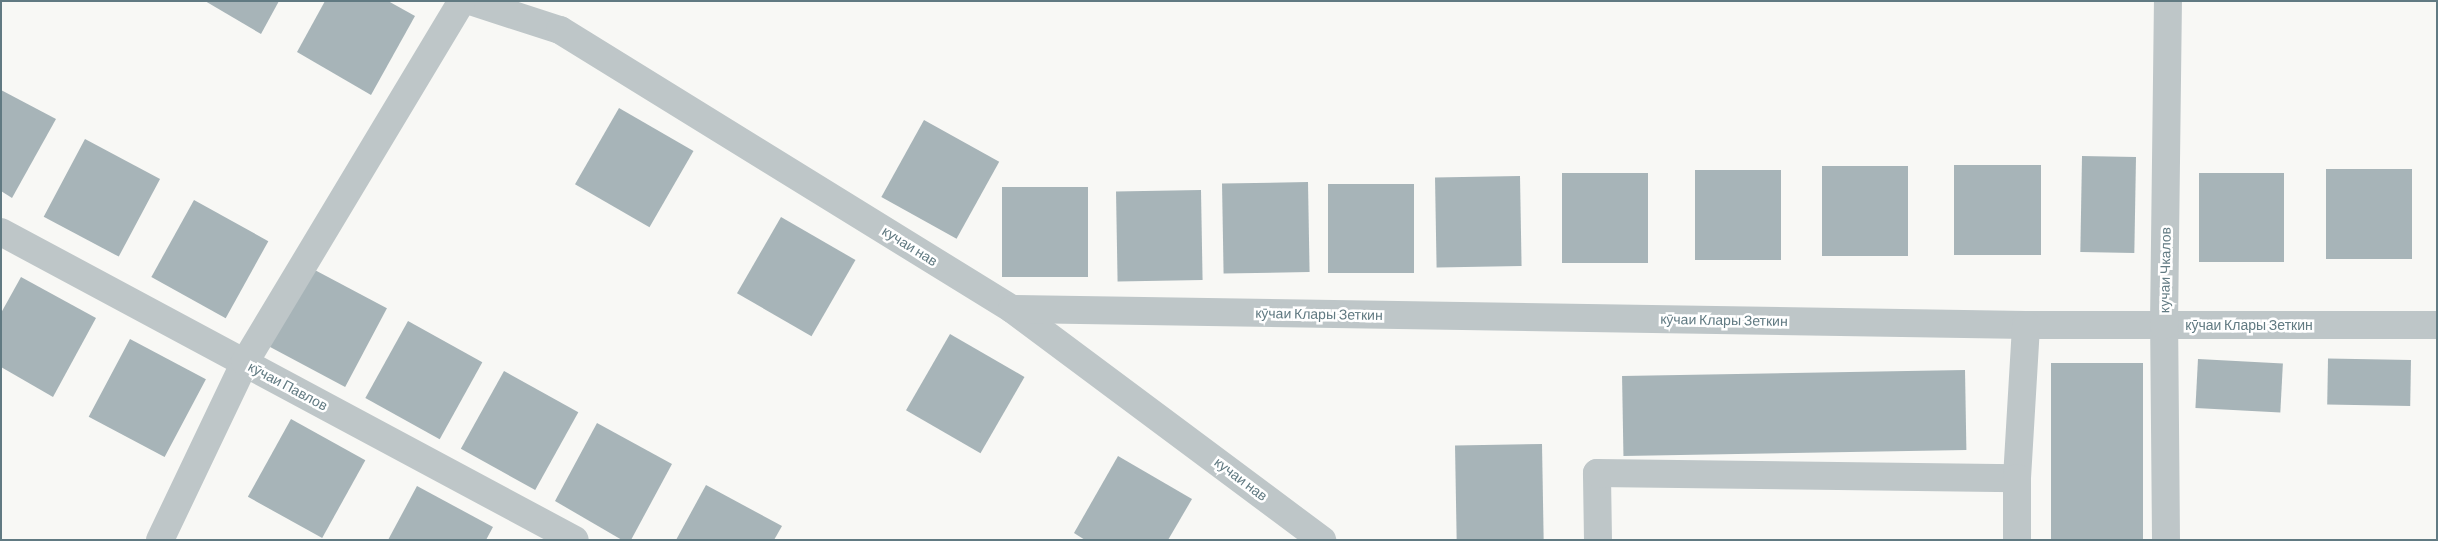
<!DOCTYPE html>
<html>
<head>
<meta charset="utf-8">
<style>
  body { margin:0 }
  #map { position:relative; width:2438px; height:541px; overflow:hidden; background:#f8f8f5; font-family:Barlow,sans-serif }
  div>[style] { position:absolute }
  .building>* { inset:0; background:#a7b4b8; transform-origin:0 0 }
  .minor>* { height:28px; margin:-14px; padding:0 14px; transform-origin:14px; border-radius:14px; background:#bec6c8 }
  span { translate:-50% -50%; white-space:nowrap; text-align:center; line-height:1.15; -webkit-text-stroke:5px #fff; paint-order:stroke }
  .street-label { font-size:14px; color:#617a82 }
  .frame { position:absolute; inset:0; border:2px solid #617a82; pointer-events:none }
</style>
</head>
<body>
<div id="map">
  <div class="building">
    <div style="clip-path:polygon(205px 1px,279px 1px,261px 34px)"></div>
    <div style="clip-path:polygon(325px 1px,388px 1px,415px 16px,371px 95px,297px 52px)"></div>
    <div style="clip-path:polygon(1px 90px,56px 119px,12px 198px,1px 191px)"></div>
    <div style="left:619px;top:108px;width:86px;height:88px;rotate:30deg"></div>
    <div style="left:924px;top:120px;width:86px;height:88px;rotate:29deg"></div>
    <div style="left:85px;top:139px;width:85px;height:88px;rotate:28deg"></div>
    <div style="left:2136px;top:157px;width:96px;height:54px;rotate:91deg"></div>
    <div style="left:2041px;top:165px;width:90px;height:87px;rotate:90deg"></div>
    <div style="left:1908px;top:166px;width:90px;height:86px;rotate:90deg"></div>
    <div style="left:2412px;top:169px;width:90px;height:86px;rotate:90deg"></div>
    <div style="left:1781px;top:170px;width:90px;height:86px;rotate:90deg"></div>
    <div style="left:1648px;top:173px;width:90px;height:86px;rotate:90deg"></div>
    <div style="left:2199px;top:173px;width:85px;height:89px"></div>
    <div style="left:1520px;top:176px;width:90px;height:85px;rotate:89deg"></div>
    <div style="left:1308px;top:182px;width:90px;height:86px;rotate:89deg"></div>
    <div style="left:1414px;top:184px;width:89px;height:86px;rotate:90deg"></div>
    <div style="left:1088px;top:187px;width:90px;height:86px;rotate:90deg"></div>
    <div style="left:1201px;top:190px;width:90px;height:85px;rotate:89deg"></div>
    <div style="left:194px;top:200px;width:85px;height:88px;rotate:29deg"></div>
    <div style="left:781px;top:217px;width:86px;height:88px;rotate:30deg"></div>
    <div style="left:311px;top:268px;width:86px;height:89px;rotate:28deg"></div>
    <div style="clip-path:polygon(21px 277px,96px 318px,53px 397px,1px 367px,1px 313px)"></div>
    <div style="left:408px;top:321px;width:85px;height:88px;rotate:29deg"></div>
    <div style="left:950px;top:334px;width:86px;height:88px;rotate:30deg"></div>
    <div style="left:130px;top:339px;width:86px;height:88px;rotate:28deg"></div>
    <div style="left:2198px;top:359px;width:85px;height:49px;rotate:3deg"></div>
    <div style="left:2411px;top:360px;width:46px;height:83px;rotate:91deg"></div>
    <div style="left:2051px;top:363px;width:92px;height:177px"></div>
    <div style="left:1965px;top:370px;width:80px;height:343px;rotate:89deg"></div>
    <div style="left:504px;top:371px;width:85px;height:89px;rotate:29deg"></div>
    <div style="left:291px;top:419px;width:85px;height:89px;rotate:29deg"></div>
    <div style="clip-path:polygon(597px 423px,672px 464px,631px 540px,622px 540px,555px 501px)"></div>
    <div style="left:1542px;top:444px;width:96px;height:87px;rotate:89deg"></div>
    <div style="clip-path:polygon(1118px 456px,1192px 499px,1168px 540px,1085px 540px,1074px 533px)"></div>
    <div style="clip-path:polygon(706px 485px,782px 526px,774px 540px,676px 540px)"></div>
    <div style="clip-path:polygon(417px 486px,493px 527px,486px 540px,388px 540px)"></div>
  </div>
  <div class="minor">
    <div style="left:470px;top:1px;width:95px;rotate:17.9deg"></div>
    <div style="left:560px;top:30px;width:531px;rotate:31.69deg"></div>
    <div style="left:1012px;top:309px;width:387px;rotate:36.7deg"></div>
    <div style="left:1px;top:232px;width:651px;rotate:28.22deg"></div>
    <div style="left:1012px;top:309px;width:1014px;rotate:0.9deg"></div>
    <div style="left:2026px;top:325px;width:411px"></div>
    <div style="left:160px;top:540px;width:197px;rotate:-64.5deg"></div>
    <div style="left:245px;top:362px;width:421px;rotate:-59deg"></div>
    <div style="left:1598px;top:540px;width:67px;rotate:-90.9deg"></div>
    <div style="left:1597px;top:473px;width:420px;rotate:0.7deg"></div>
    <div style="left:2017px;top:478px;width:153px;rotate:-86.6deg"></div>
    <div style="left:2017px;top:540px;width:62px;rotate:-90deg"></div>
    <div style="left:2166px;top:540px;width:215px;rotate:-90.5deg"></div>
    <div style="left:2164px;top:325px;width:324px;rotate:-89.3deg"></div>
  </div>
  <div class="street-label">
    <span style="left:910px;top:246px;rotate:32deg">кучаи нав</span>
    <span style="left:2165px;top:270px;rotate:-89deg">кучаи Чкалов</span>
    <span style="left:1319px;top:314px;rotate:1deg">кӯчаи Клары Зеткин</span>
    <span style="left:1724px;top:320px;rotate:1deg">кӯчаи Клары Зеткин</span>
    <span style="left:2249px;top:325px">кӯчаи Клары Зеткин</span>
    <span style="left:288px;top:386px;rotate:28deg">кӯчаи Павлов</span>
    <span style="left:1241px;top:479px;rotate:37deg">кучаи нав</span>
  </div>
  <div class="frame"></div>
</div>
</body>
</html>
